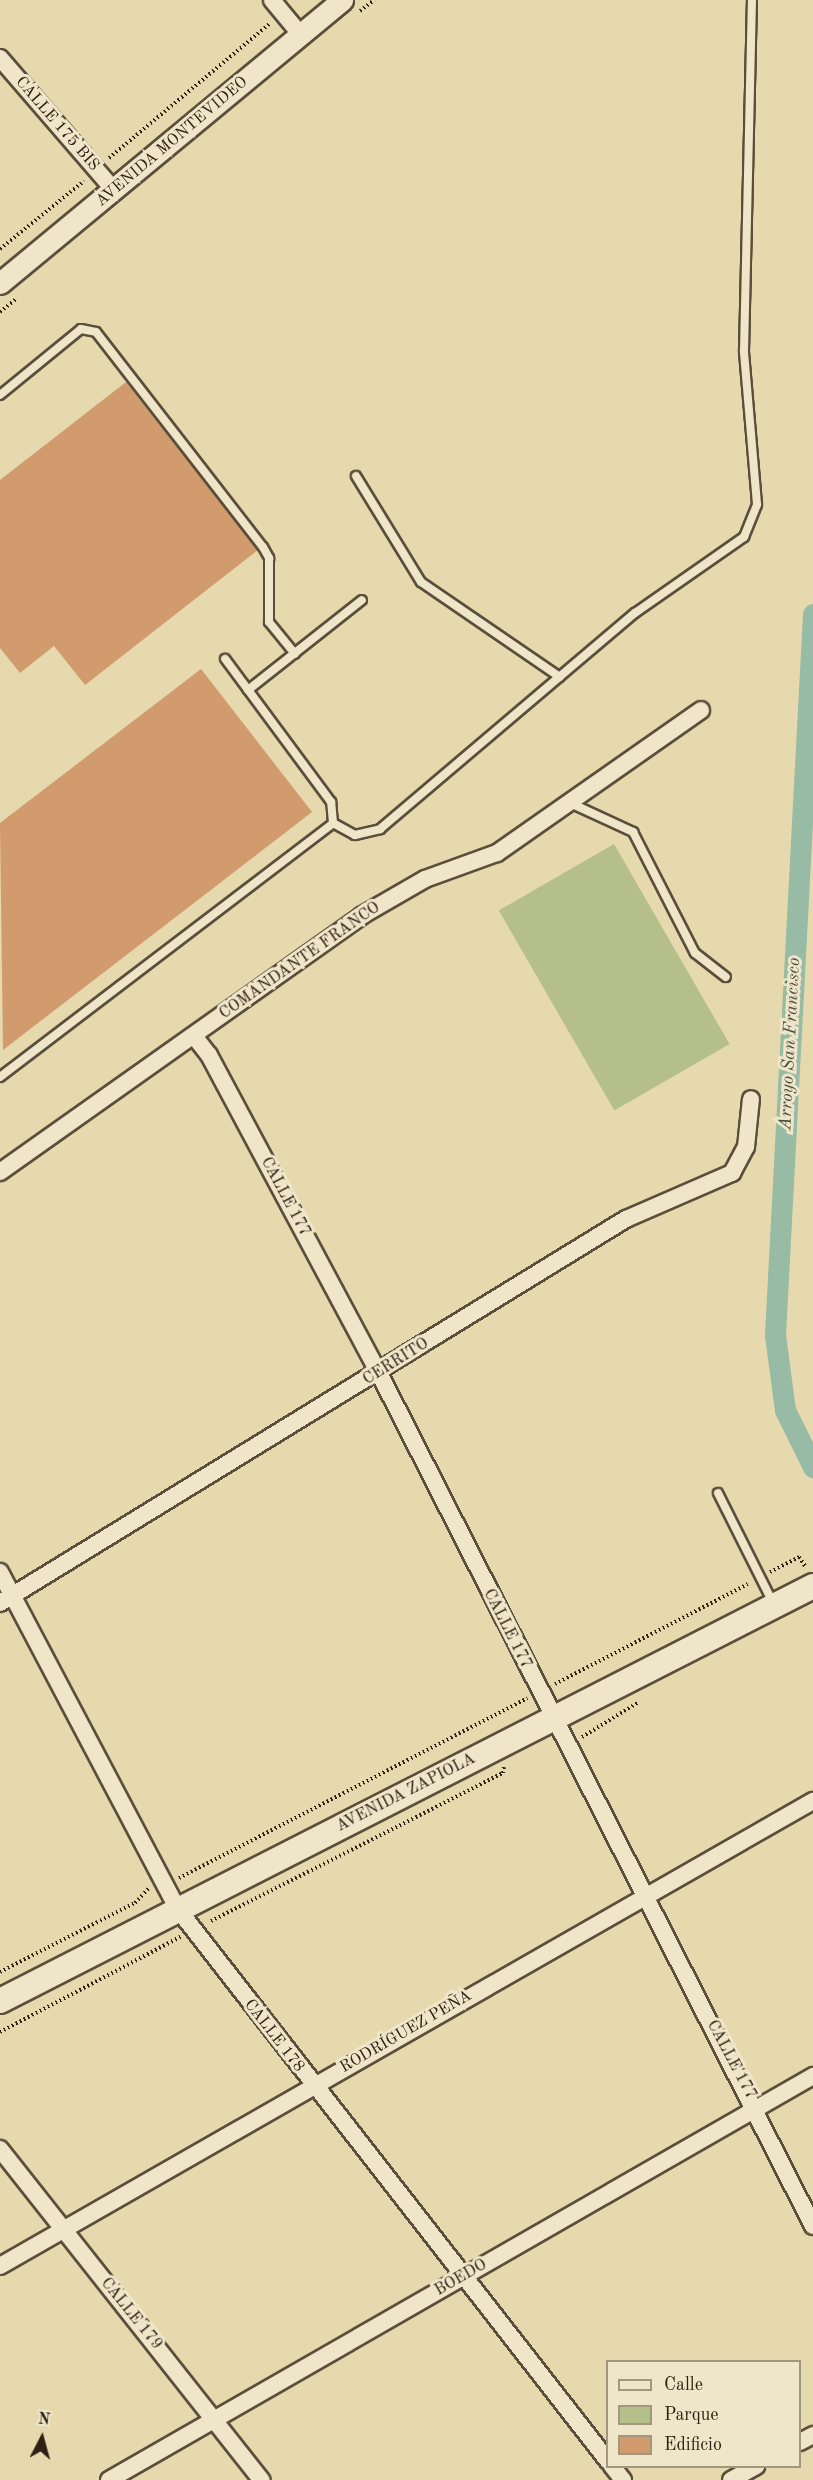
<!DOCTYPE html>
<html>
<head>
<meta charset="utf-8">
<style>
  body { margin:0 }
  #map { position:relative; width:813px; height:2480px; overflow:hidden; background:#e6d9ad; font-family:"Old Standard TT",serif }
  div>[style] { position:absolute }
  .green>* { inset:0; background:#b4bf8a; transform-origin:0 0 }
  .canal>* { height:21px; margin:-10.5px; padding:0 10.5px; transform-origin:10.5px; border-radius:10.5px; background:#97bba5 }
  .building>* { inset:0; background:#d19b6e }
  .path>* { height:4px; margin-top:-2px; transform-origin:0; background:repeating-linear-gradient(90deg,#2d2013 0 1.5px,transparent 0 4.5px) }
  .roads { filter:drop-shadow(2px 0 #5b4e3a) drop-shadow(-2px 0 #5b4e3a) drop-shadow(0 2px #5b4e3a) drop-shadow(0 -2px #5b4e3a) }
  .service>* { height:8px; margin:-4px; padding:0 4px; transform-origin:4px; border-radius:4px; background:#efe6ca }
  .minor>* { height:16px; margin:-8px; padding:0 8px; transform-origin:8px; border-radius:8px; background:#efe6ca }
  .tertiary>* { height:21px; margin:-10.5px; padding:0 10.5px; transform-origin:10.5px; border-radius:10.5px; background:#efe6ca }
  .secondary>* { height:24px; margin:-12px; padding:0 12px; transform-origin:12px; border-radius:12px; background:#efe6ca }
  span { translate:-50% -50%; white-space:nowrap; text-align:center; line-height:1.15; -webkit-text-stroke:6px #efe6ca; paint-order:stroke }
  .street-label { font-size:16px; color:#2d2013 }
  .water-label { font-size:18px; color:#4d4e3f; font-style:italic }
  .legend { position:absolute; left:606px; top:2360px; width:195px; height:108px; box-sizing:border-box; background:#efe6ca; border:2px solid #a19781; margin:0; padding:8px 10px; list-style:none; font-size:18px; color:#2d2013 }
  .legend li { display:flex; align-items:center; gap:12px; height:30px }
  .legend b { width:30px; border:2px solid #a19781 }
  .north { position:absolute; left:12px; top:2408px; width:60px; height:60px; -webkit-text-stroke:4px #efe6ca; paint-order:stroke; rotate:6deg; font-size:16px; font-weight:700; line-height:24px; text-align:center; color:#2d2013 }
  .north::after { content:''; display:block; margin:auto; width:21px; height:27px; background:#2d2013; clip-path:polygon(50% 0,100% 100%,50% 72%,0 100%) }
</style>
</head>
<body>
<div id="map">
  <div class="green">
    <div style="left:614px;top:844px;width:231px;height:133px;rotate:60deg"></div>
  </div>
  <div class="canal">
    <div style="left:813px;top:614px;width:722px;rotate:93.02deg"></div>
    <div style="left:775px;top:1335px;width:76px;rotate:82.4deg"></div>
    <div style="left:785px;top:1410px;width:64px;rotate:63.8deg"></div>
  </div>
  <div class="building">
    <div style="clip-path:polygon(126px 382px,258px 550px,85px 685px,54px 646px,20px 673px,0 648px,0 480px)"></div>
    <div style="clip-path:polygon(201px 669px,312px 812px,3px 1050px,0 823px)"></div>
  </div>
  <div class="path">
    <div style="left:360px;top:11px;width:18px;rotate:-38deg"></div>
    <div style="left:109px;top:158px;width:209px;rotate:-39.9deg"></div>
    <div style="left:0;top:249px;width:108px;rotate:-39deg"></div>
    <div style="left:0;top:312px;width:21px;rotate:-39deg"></div>
    <div style="left:770px;top:1572px;width:33px;rotate:-27deg"></div>
    <div style="left:799px;top:1557px;width:11px;rotate:56deg"></div>
    <div style="left:555px;top:1684px;width:217px;rotate:-27.4deg"></div>
    <div style="left:582px;top:1737px;width:67px;rotate:-31.6deg"></div>
    <div style="left:179px;top:1878px;width:392px;rotate:-27.3deg"></div>
    <div style="left:211px;top:1921px;width:327px;rotate:-26.9deg"></div>
    <div style="left:503px;top:1773px;width:6px;rotate:-81deg"></div>
    <div style="left:0;top:1972px;width:152px;rotate:-27.1deg"></div>
    <div style="left:135px;top:1903px;width:21px;rotate:-47deg"></div>
    <div style="left:0;top:2032px;width:204px;rotate:-27.8deg"></div>
  </div>
  <div class="roads">
    <div class="service">
      <div style="left:0;top:395px;width:104px;rotate:-39.2deg"></div>
      <div style="left:81px;top:329px;width:15px;rotate:11deg"></div>
      <div style="left:96px;top:332px;width:272px;rotate:52.2deg"></div>
      <div style="left:263px;top:547px;width:13px;rotate:61deg"></div>
      <div style="left:269px;top:558px;width:64px;rotate:90deg"></div>
      <div style="left:269px;top:622px;width:41px;rotate:50.9deg"></div>
      <div style="left:356px;top:476px;width:124px;rotate:58.5deg"></div>
      <div style="left:421px;top:582px;width:168px;rotate:34.4deg"></div>
      <div style="left:248px;top:690px;width:145px;rotate:-38.3deg"></div>
      <div style="left:568px;top:802px;width:72px;rotate:24.8deg"></div>
      <div style="left:633px;top:832px;width:136px;rotate:62.9deg"></div>
      <div style="left:695px;top:953px;width:39px;rotate:38deg"></div>
      <div style="left:333px;top:823px;width:25px;rotate:29deg"></div>
      <div style="left:355px;top:835px;width:26px;rotate:-13deg"></div>
      <div style="left:380px;top:829px;width:334px;rotate:-40.3deg"></div>
      <div style="left:635px;top:613px;width:133px;rotate:-34.9deg"></div>
      <div style="left:744px;top:537px;width:35px;rotate:-68deg"></div>
      <div style="left:757px;top:504px;width:154px;rotate:-94.9deg"></div>
      <div style="left:744px;top:351px;width:351px;rotate:-88.7deg"></div>
      <div style="left:0;top:1077px;width:419px;rotate:-37.3deg"></div>
      <div style="left:333px;top:823px;width:21px;rotate:-95deg"></div>
      <div style="left:331px;top:802px;width:178px;rotate:-126.5deg"></div>
      <div style="left:718px;top:1493px;width:123px;rotate:63.4deg"></div>
    </div>
    <div class="minor">
      <div style="left:272px;top:0;width:45px;rotate:50.4deg"></div>
      <div style="left:0;top:58px;width:174px;rotate:49.2deg"></div>
      <div style="left:194px;top:1036px;width:24px;rotate:52deg"></div>
      <div style="left:209px;top:1055px;width:361px;rotate:61.9deg"></div>
      <div style="left:379px;top:1373px;width:957px;rotate:63.03deg"></div>
      <div style="left:0;top:1172px;width:443px;rotate:-35.3deg"></div>
      <div style="left:361px;top:916px;width:74px;rotate:-30deg"></div>
      <div style="left:425px;top:879px;width:77px;rotate:-19.9deg"></div>
      <div style="left:497px;top:853px;width:249px;rotate:-35deg"></div>
      <div style="left:0;top:1572px;width:380px;rotate:62.2deg"></div>
      <div style="left:177px;top:1908px;width:701px;rotate:52.07deg"></div>
      <div style="left:0;top:1603px;width:734px;rotate:-31.53deg"></div>
      <div style="left:626px;top:1219px;width:116px;rotate:-23.5deg"></div>
      <div style="left:732px;top:1173px;width:30px;rotate:-62deg"></div>
      <div style="left:746px;top:1147px;width:48px;rotate:-84.1deg"></div>
      <div style="left:0;top:2149px;width:422px;rotate:51.7deg"></div>
      <div style="left:0;top:2266px;width:937px;rotate:-29.77deg"></div>
      <div style="left:800px;top:2442px;width:15px;rotate:-28deg"></div>
      <div style="left:612px;top:2466px;width:18px;rotate:52deg"></div>
      <div style="left:109px;top:2480px;width:812px;rotate:-29.85deg"></div>
      <div style="left:731px;top:2480px;width:29px;rotate:-29deg"></div>
    </div>
    <div class="tertiary">
      <div style="left:0;top:283px;width:444px;rotate:-39.6deg"></div>
    </div>
    <div class="secondary">
      <div style="left:0;top:2001px;width:913px;rotate:-27.04deg"></div>
    </div>
  </div>
  <div class="street-label">
    <span style="left:57px;top:124px;rotate:49deg">CALLE 175 BIS</span>
    <span style="left:172px;top:142px;rotate:-40deg">AVENIDA MONTEVIDEO</span>
    <span style="left:300px;top:961px;rotate:-35deg">COMANDANTE FRANCO</span>
    <span style="left:285px;top:1197px;rotate:62deg">CALLE 177</span>
    <span style="left:396px;top:1362px;rotate:-32deg">CERRITO</span>
    <span style="left:507px;top:1629px;rotate:63deg">CALLE 177</span>
    <span style="left:406px;top:1793px;rotate:-27deg">AVENIDA ZAPIOLA</span>
    <span style="left:406px;top:2032px;rotate:-30deg">RODRÍGUEZ PEÑA</span>
    <span style="left:274px;top:2036px;rotate:52deg">CALLE 178</span>
    <span style="left:731px;top:2060px;rotate:62deg">CALLE 177</span>
    <span style="left:461px;top:2278px;rotate:-30deg">BOEDO</span>
    <span style="left:131px;top:2314px;rotate:51deg">CALLE 179</span>
  </div>
  <div class="water-label">
    <span style="left:790px;top:1044px;rotate:-87deg">Arroyo San Francisco</span>
  </div>
  <ul class="legend">
  <li><b style="height:8px;background:#efe6ca"></b>Calle</li>
  <li><b style="height:16px;background:#b4bf8a"></b>Parque</li>
  <li><b style="height:16px;background:#d19b6e"></b>Edificio</li>
  </ul>
  <div class="north">N</div>
</div>
</body>
</html>
